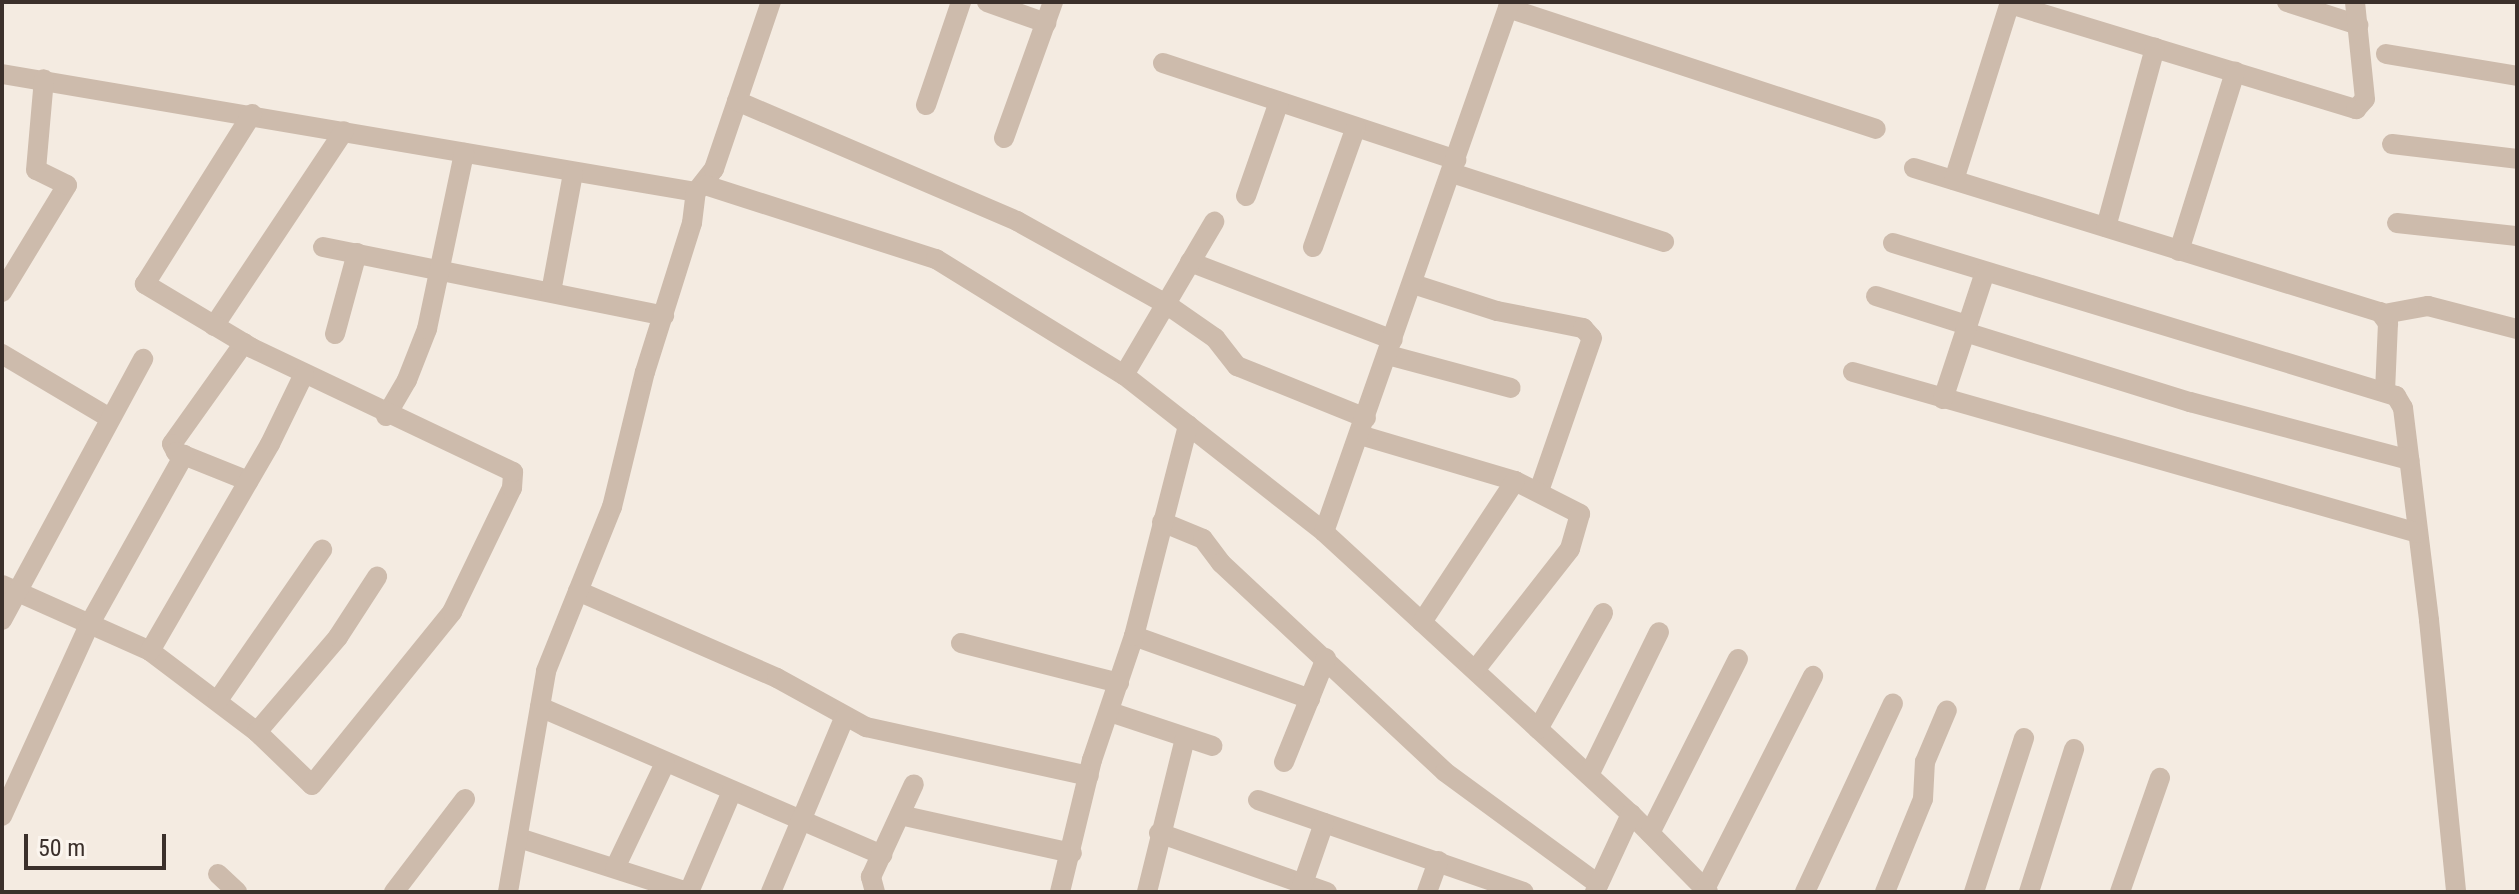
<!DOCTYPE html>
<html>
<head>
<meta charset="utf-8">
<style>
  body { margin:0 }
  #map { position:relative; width:2519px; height:894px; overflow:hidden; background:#f4ebe1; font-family:"Roboto Condensed",sans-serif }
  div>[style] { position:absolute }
  .minor>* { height:20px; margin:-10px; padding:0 10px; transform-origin:10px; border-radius:10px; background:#cdbbac }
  span { translate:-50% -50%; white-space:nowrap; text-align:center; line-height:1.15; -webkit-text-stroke:6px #fbf5ee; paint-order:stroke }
  .frame { position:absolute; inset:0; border:4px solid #3b302b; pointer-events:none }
  .scale { position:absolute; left:24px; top:834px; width:142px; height:36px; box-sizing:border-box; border:4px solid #3b302b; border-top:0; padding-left:10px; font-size:24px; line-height:28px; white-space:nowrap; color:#3b302b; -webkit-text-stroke:6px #fbf5ee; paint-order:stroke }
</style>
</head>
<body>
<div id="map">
  <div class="minor">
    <div style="left:987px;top:2px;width:63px;rotate:19.6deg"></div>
    <div style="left:2287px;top:2px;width:75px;rotate:17.9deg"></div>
    <div style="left:2010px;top:4px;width:362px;rotate:16.9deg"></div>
    <div style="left:2356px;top:109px;width:13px;rotate:-48deg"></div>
    <div style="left:2365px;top:99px;width:98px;rotate:-95.9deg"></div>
    <div style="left:1508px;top:8px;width:387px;rotate:18.2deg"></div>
    <div style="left:2386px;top:54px;width:133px;rotate:9.5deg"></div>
    <div style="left:1163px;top:63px;width:309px;rotate:18.3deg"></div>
    <div style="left:2px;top:74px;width:704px;rotate:9.65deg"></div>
    <div style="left:696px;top:192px;width:29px;rotate:-52deg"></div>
    <div style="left:714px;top:169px;width:176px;rotate:-71.2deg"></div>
    <div style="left:737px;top:101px;width:305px;rotate:23.2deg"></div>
    <div style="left:1017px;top:221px;width:171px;rotate:29.1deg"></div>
    <div style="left:1166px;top:304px;width:60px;rotate:34.8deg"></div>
    <div style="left:1215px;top:338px;width:36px;rotate:52deg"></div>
    <div style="left:1237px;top:366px;width:139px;rotate:22deg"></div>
    <div style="left:926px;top:105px;width:109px;rotate:-71.2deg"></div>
    <div style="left:1004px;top:138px;width:145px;rotate:-70.2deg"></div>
    <div style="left:2392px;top:144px;width:126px;rotate:6.8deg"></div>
    <div style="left:1914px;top:168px;width:488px;rotate:17.2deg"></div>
    <div style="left:2380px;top:312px;width:14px;rotate:54deg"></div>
    <div style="left:2388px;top:323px;width:69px;rotate:92.5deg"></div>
    <div style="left:1452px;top:173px;width:223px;rotate:18deg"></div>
    <div style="left:1954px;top:180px;width:187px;rotate:-72.5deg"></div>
    <div style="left:705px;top:185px;width:243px;rotate:17.8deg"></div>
    <div style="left:936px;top:259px;width:221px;rotate:31.7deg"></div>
    <div style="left:1124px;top:375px;width:254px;rotate:38.1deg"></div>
    <div style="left:1324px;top:532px;width:417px;rotate:42.6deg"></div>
    <div style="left:1631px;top:814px;width:110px;rotate:45.4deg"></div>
    <div style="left:1246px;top:196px;width:100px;rotate:-70.7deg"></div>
    <div style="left:2397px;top:223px;width:121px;rotate:6.2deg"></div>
    <div style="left:2106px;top:227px;width:186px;rotate:-74.7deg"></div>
    <div style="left:1893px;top:243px;width:526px;rotate:16.92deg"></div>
    <div style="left:2396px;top:396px;width:14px;rotate:60deg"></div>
    <div style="left:2403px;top:408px;width:214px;rotate:83deg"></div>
    <div style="left:2429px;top:620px;width:273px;rotate:84.3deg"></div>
    <div style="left:323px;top:247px;width:348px;rotate:11.4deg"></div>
    <div style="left:1313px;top:247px;width:127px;rotate:-70.3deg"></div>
    <div style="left:2179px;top:251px;width:188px;rotate:-72.6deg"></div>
    <div style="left:1190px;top:262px;width:217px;rotate:21deg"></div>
    <div style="left:1413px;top:284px;width:88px;rotate:17.8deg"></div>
    <div style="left:1497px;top:311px;width:88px;rotate:11.2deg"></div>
    <div style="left:1583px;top:328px;width:13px;rotate:48deg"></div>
    <div style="left:1592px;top:338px;width:162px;rotate:109.1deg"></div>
    <div style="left:2px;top:292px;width:125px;rotate:-58.7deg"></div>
    <div style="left:67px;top:185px;width:34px;rotate:-154deg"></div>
    <div style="left:36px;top:170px;width:91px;rotate:-85deg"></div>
    <div style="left:551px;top:292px;width:121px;rotate:-79.5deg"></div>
    <div style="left:1876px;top:296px;width:96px;rotate:17.7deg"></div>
    <div style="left:2384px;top:314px;width:45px;rotate:-10.3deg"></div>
    <div style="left:2428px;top:306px;width:92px;rotate:14.5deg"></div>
    <div style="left:214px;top:326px;width:234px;rotate:-56.3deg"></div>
    <div style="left:1965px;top:332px;width:236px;rotate:17.3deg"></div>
    <div style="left:2190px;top:402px;width:227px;rotate:14.8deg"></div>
    <div style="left:335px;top:334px;width:84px;rotate:-74.8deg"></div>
    <div style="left:244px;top:343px;width:124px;rotate:125.5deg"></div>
    <div style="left:172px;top:444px;width:9px;rotate:63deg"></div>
    <div style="left:176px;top:452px;width:78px;rotate:21.9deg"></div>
    <div style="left:2px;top:354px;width:123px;rotate:30.7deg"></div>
    <div style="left:1388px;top:355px;width:127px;rotate:15deg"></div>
    <div style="left:1853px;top:372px;width:587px;rotate:15.91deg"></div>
    <div style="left:1124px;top:375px;width:178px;rotate:-59.5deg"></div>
    <div style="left:1943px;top:399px;width:134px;rotate:-71.7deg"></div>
    <div style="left:386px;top:416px;width:42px;rotate:-59.7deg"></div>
    <div style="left:407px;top:380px;width:55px;rotate:-68.6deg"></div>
    <div style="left:427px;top:329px;width:180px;rotate:-78.1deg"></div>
    <div style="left:1360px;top:435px;width:162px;rotate:16.5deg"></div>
    <div style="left:1515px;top:481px;width:73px;rotate:26.9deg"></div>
    <div style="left:1580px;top:514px;width:36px;rotate:106deg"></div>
    <div style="left:1570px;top:549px;width:154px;rotate:128.1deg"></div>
    <div style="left:1162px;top:522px;width:44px;rotate:22.5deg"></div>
    <div style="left:1203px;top:539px;width:30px;rotate:53deg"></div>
    <div style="left:1221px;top:563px;width:306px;rotate:43deg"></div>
    <div style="left:1445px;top:772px;width:190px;rotate:36.2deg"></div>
    <div style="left:1324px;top:532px;width:562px;rotate:-70.66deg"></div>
    <div style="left:2px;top:585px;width:162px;rotate:24deg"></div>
    <div style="left:150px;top:651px;width:134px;rotate:37.1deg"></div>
    <div style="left:257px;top:732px;width:76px;rotate:43.9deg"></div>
    <div style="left:312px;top:785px;width:223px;rotate:-51deg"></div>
    <div style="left:452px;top:612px;width:138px;rotate:-64.2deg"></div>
    <div style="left:512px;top:488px;width:16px;rotate:-86deg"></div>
    <div style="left:513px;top:472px;width:289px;rotate:-154.6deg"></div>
    <div style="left:252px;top:348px;width:125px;rotate:-149.1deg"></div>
    <div style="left:145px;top:284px;width:201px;rotate:-57.8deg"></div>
    <div style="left:578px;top:591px;width:217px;rotate:23.6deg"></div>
    <div style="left:777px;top:678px;width:102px;rotate:28.8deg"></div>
    <div style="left:866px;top:727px;width:228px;rotate:12.4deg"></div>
    <div style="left:2px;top:620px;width:297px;rotate:-61.6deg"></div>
    <div style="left:1422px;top:622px;width:169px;rotate:-56.6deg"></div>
    <div style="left:1134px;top:636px;width:187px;rotate:19.7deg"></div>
    <div style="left:961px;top:643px;width:163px;rotate:14.2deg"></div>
    <div style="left:150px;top:651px;width:239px;rotate:-59.9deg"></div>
    <div style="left:270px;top:444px;width:78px;rotate:-64.1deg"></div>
    <div style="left:218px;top:700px;width:183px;rotate:-55.3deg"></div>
    <div style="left:540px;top:707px;width:373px;rotate:23.4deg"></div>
    <div style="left:1110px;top:712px;width:108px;rotate:18.3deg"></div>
    <div style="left:1538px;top:729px;width:133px;rotate:-60.7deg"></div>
    <div style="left:257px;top:732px;width:125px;rotate:-49.5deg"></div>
    <div style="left:338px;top:637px;width:72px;rotate:-57deg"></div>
    <div style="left:1284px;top:762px;width:112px;rotate:-68deg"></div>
    <div style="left:1589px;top:775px;width:159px;rotate:-63.9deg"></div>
    <div style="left:1258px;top:800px;width:281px;rotate:19.1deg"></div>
    <div style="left:900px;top:815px;width:176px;rotate:12.5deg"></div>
    <div style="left:2px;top:816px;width:210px;rotate:-65.5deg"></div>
    <div style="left:89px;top:625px;width:195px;rotate:-60.8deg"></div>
    <div style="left:1159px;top:833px;width:178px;rotate:19.4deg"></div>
    <div style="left:1650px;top:833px;width:195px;rotate:-63.2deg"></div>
    <div style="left:519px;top:838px;width:176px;rotate:17.8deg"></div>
    <div style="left:615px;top:868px;width:116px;rotate:-64.5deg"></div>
    <div style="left:218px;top:874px;width:26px;rotate:43deg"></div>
    <div style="left:1705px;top:889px;width:239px;rotate:-63.1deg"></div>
    <div style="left:394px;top:892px;width:117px;rotate:-52.6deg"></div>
    <div style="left:508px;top:892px;width:224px;rotate:-80.2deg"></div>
    <div style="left:546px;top:671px;width:177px;rotate:-68.1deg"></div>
    <div style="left:612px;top:507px;width:139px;rotate:-76.3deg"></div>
    <div style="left:645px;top:372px;width:156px;rotate:-72.5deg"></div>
    <div style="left:692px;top:223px;width:31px;rotate:-83deg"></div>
    <div style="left:689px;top:892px;width:110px;rotate:-66.9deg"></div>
    <div style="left:771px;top:892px;width:189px;rotate:-67.2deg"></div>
    <div style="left:875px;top:892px;width:16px;rotate:-105deg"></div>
    <div style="left:871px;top:877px;width:102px;rotate:-65.2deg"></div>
    <div style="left:1060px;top:892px;width:136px;rotate:-76.4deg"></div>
    <div style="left:1092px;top:760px;width:131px;rotate:-71.3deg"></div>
    <div style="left:1134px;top:636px;width:218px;rotate:-75.6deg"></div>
    <div style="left:1147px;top:892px;width:159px;rotate:-76.1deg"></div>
    <div style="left:1300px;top:892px;width:73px;rotate:-70.8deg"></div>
    <div style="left:1427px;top:892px;width:33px;rotate:-70deg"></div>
    <div style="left:1595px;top:892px;width:86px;rotate:-65.2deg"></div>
    <div style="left:1805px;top:892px;width:208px;rotate:-65deg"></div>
    <div style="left:1885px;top:892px;width:100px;rotate:-67.8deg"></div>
    <div style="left:1923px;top:799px;width:37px;rotate:-87deg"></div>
    <div style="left:1925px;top:762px;width:56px;rotate:-67.1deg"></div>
    <div style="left:1974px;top:892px;width:162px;rotate:-72deg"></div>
    <div style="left:2029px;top:892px;width:150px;rotate:-72.5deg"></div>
    <div style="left:2120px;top:892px;width:121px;rotate:-70.7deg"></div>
  </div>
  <div class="frame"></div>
  <div class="scale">50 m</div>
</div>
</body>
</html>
